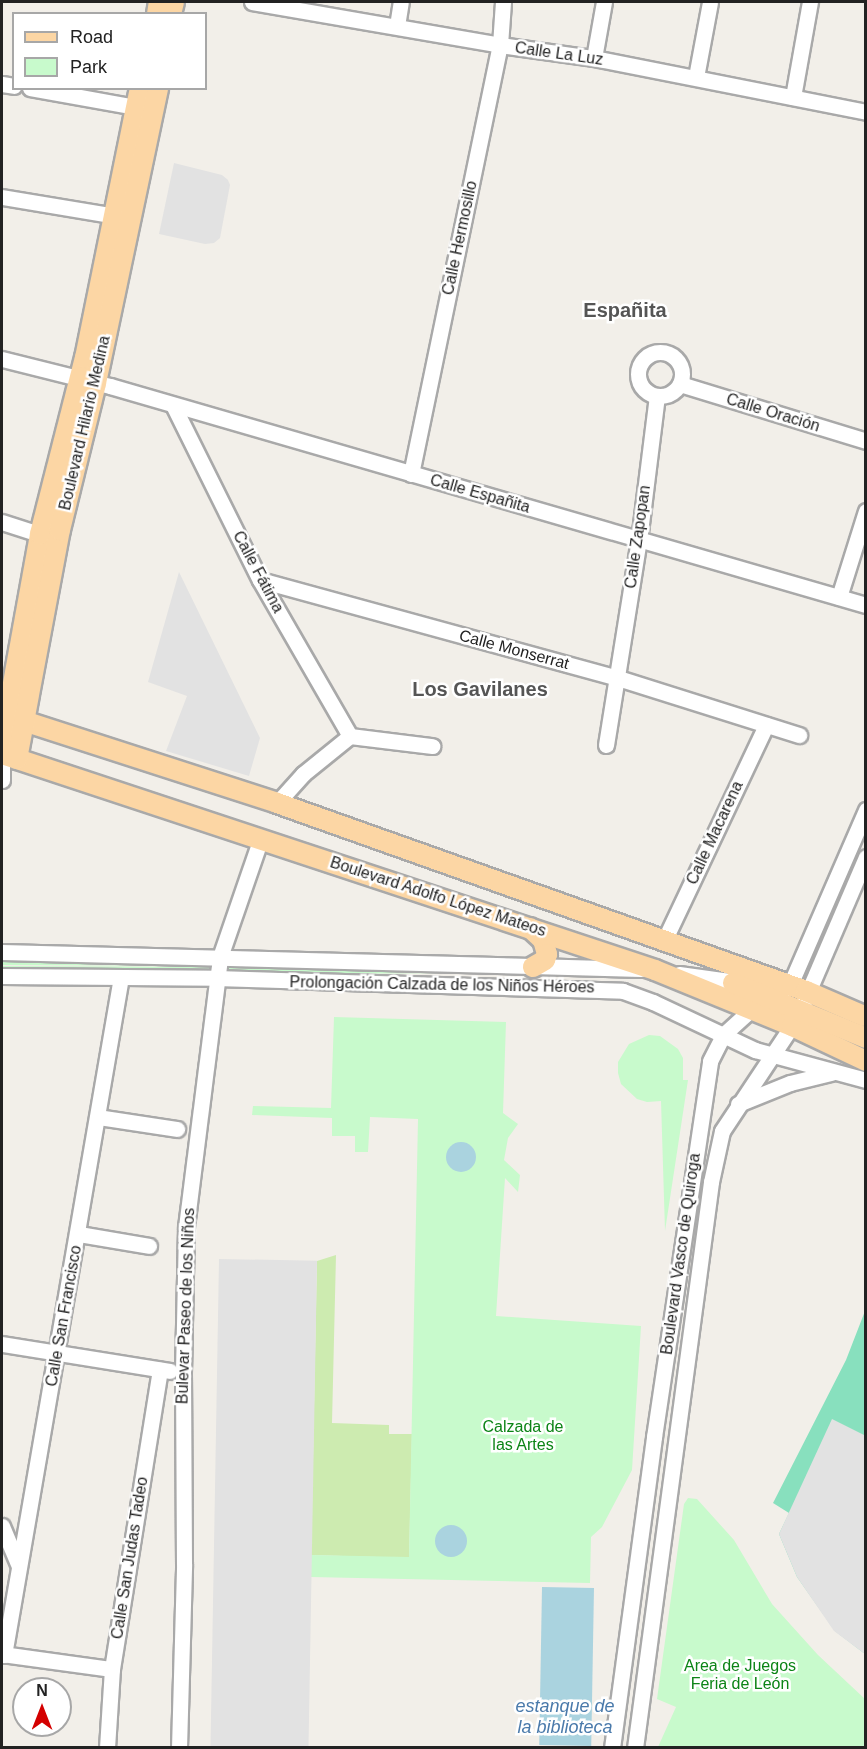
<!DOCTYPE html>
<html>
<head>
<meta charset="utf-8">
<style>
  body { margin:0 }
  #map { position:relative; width:867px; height:1749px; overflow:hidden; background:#f2efe9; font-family:Arial,sans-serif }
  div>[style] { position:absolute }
  .grass>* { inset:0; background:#cdebb0 }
  .park>* { inset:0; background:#c8facc }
  .pitch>* { inset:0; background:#88e0be }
  .parking>* { inset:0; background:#e2e2e2; transform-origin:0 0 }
  .water>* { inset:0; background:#aad3df; transform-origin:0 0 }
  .round { border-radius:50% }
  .roads { filter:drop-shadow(2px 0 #a9a9a9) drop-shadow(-2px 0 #a9a9a9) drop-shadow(0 2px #a9a9a9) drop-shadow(0 -2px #a9a9a9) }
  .minor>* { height:15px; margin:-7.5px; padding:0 7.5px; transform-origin:7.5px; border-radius:7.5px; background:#fff }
  .minor>.ring { margin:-7.5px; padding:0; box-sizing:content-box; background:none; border:15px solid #fff; border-radius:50% }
  .major>* { height:20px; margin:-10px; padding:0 10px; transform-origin:10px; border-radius:10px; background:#fcd6a4 }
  span { translate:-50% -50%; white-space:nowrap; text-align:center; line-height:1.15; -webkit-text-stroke:5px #fff; paint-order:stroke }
  .street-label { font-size:16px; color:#222 }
  .park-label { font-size:16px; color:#0c8416 }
  .water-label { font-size:18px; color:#4a7aab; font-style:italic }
  .quarter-label { font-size:20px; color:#555; font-weight:700 }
  .frame { position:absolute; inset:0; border:3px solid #222; pointer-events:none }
  .legend { position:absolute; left:12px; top:12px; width:195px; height:78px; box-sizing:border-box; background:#fff; border:2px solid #a7a7a7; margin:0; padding:8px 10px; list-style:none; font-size:18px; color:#222 }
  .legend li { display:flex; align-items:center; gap:12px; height:30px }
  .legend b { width:30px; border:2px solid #a7a7a7 }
  .north { position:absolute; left:12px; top:1677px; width:60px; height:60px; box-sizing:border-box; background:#fff; border:2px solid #a7a7a7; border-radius:50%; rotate:0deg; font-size:16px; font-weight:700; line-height:24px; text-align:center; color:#222 }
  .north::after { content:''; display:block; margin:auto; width:21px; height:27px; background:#d40000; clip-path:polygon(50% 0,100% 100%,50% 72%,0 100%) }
</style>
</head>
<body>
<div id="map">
  <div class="grass">
    <div style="clip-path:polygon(336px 1255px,332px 1423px,389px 1425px,389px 1434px,412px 1434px,409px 1558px,311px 1555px,317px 1261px)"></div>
  </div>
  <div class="park">
    <div style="clip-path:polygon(2px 957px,258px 966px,2px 965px)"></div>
    <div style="clip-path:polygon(2px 966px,222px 967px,497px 973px,2px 975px)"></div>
    <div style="clip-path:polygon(334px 1017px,506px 1022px,503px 1113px,518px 1124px,508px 1138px,504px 1160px,520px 1175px,518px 1192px,505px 1178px,496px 1316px,641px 1326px,632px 1470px,602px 1527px,591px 1537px,590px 1583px,311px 1577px,311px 1555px,409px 1557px,418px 1119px,370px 1117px,368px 1152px,355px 1152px,355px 1136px,332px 1136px,332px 1118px,252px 1115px,253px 1106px,331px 1108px)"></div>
    <div style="clip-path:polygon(649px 1035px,660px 1036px,678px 1049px,683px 1058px,683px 1080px,688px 1080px,665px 1231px,661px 1101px,647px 1102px,637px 1099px,621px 1084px,618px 1073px,618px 1062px,629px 1044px)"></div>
    <div style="clip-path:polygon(688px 1498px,697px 1499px,734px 1540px,772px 1604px,818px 1655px,865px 1699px,865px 1747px,658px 1747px,676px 1707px,657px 1699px,684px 1504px)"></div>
  </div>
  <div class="pitch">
    <div style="clip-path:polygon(865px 1311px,865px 1654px,835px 1631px,797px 1577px,779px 1534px,789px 1513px,773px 1503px,846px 1360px)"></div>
  </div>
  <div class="parking">
    <div style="clip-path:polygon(174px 163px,222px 175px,228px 180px,230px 185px,220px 238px,214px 243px,205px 244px,159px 234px)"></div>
    <div style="clip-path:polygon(179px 572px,260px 738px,249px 776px,166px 751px,187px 696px,148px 682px)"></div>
    <div style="left:219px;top:1259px;width:98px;height:488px;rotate:1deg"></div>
    <div style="clip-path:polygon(832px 1419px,864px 1435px,865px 1438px,865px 1654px,834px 1631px,797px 1577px,779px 1534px)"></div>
  </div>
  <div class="water">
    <div class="round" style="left:446px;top:1142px;width:30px;height:30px"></div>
    <div class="round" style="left:435px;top:1525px;width:32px;height:32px"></div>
    <div style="left:542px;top:1587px;width:52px;height:158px;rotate:1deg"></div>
  </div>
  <div class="roads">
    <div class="minor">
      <div style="left:252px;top:2px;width:252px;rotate:9.8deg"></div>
      <div style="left:500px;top:45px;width:95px;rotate:7.9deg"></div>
      <div style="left:594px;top:58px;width:277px;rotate:11.2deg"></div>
      <div style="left:397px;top:26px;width:24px;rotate:-81deg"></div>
      <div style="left:594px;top:58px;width:57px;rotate:-79.9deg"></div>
      <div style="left:696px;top:77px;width:76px;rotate:-79.4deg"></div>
      <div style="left:2px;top:84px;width:12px;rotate:9deg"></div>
      <div style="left:30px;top:88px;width:108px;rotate:10.2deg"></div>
      <div style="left:793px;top:97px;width:97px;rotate:-79.9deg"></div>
      <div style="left:2px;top:197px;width:115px;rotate:9.5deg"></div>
      <div class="ring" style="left:638px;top:352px;width:29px;height:29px"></div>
      <div style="left:2px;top:359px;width:111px;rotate:14deg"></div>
      <div style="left:110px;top:386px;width:787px;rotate:16.16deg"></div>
      <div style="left:680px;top:384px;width:195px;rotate:17deg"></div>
      <div style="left:173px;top:405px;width:195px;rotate:63.6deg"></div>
      <div style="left:260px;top:580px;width:180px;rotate:60deg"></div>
      <div style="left:411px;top:474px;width:438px;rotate:-78.3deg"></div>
      <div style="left:500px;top:45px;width:43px;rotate:-86deg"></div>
      <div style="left:2px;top:522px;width:40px;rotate:18deg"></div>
      <div style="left:260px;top:580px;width:371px;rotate:15.3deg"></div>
      <div style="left:618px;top:678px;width:190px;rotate:17.5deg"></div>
      <div style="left:839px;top:597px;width:90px;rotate:-72.6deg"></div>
      <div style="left:350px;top:736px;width:83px;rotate:7deg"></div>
      <div style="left:606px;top:745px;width:208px;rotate:-80.9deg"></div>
      <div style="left:639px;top:540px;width:145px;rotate:-82.9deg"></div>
      <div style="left:2px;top:762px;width:18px;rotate:90deg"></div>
      <div style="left:277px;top:803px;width:39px;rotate:-48deg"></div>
      <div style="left:303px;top:774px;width:60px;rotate:-39deg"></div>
      <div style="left:664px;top:941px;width:239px;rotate:-64.7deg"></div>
      <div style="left:2px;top:952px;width:639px;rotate:1.52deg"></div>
      <div style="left:679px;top:974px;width:67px;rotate:7.8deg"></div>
      <div style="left:2px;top:976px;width:214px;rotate:0.5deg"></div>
      <div style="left:216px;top:978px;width:407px;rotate:1.8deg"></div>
      <div style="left:623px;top:991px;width:32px;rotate:20deg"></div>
      <div style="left:653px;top:1002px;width:113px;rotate:25.2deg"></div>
      <div style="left:755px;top:1050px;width:115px;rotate:15.1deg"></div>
      <div style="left:783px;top:991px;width:9px;rotate:-41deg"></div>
      <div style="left:790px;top:985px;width:191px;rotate:-66.5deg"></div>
      <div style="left:738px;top:1104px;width:56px;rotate:-22deg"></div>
      <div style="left:790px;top:1083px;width:42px;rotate:-13.7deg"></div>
      <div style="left:98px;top:1117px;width:80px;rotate:8.6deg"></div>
      <div style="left:79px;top:1234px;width:71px;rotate:9.7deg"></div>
      <div style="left:2px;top:1344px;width:170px;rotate:9.1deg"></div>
      <div style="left:2px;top:1526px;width:41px;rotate:67.2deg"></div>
      <div style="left:2px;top:1654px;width:111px;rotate:7.8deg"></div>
      <div style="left:4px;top:1655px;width:688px;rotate:-80.21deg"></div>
      <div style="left:107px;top:1748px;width:79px;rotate:-86.4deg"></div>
      <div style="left:112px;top:1669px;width:303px;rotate:-80.9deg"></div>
      <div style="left:179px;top:1748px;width:184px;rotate:-88.4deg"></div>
      <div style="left:184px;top:1564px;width:192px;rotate:-90.3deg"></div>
      <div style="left:183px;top:1372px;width:145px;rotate:-88.8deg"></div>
      <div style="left:186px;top:1227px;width:272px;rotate:-82.8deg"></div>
      <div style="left:220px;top:957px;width:126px;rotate:-71deg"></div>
      <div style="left:612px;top:1748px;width:314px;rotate:-82.3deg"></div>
      <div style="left:654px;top:1437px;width:380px;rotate:-81.5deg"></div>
      <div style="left:710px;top:1061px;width:29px;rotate:-63deg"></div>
      <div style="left:723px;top:1035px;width:45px;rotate:-42.3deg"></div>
      <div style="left:635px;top:1748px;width:571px;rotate:-82.35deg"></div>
      <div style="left:711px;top:1182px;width:52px;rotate:-77.8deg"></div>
      <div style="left:722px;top:1131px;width:136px;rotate:-56.4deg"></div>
      <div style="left:797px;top:1018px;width:175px;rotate:-66.8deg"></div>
    </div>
    <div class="major">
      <div style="left:157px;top:14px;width:12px;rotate:-81deg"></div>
      <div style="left:171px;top:14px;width:12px;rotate:-76deg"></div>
      <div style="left:2px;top:714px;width:289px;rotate:17.9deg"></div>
      <div style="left:277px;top:803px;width:561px;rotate:19.56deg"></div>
      <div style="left:806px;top:991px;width:65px;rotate:23.4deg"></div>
      <div style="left:2px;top:744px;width:213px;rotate:-79.7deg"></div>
      <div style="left:40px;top:534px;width:182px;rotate:-75.7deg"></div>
      <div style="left:85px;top:358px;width:276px;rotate:-78.5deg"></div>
      <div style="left:2px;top:754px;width:688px;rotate:18.3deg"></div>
      <div style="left:655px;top:970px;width:148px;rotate:22.2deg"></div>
      <div style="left:792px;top:1026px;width:82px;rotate:25.3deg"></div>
      <div style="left:17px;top:759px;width:233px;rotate:-79.4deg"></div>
      <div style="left:60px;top:530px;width:151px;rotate:-76.2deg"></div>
      <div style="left:96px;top:383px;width:301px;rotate:-78.1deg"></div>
      <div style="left:530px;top:928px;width:18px;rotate:43deg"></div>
      <div style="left:543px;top:940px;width:15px;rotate:74deg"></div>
      <div style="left:547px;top:954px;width:6px;rotate:108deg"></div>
      <div style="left:545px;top:960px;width:14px;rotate:150deg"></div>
      <div style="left:733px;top:983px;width:144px;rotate:22.5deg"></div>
    </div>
  </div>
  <div class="street-label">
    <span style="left:559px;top:54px;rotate:8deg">Calle La Luz</span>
    <span style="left:460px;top:238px;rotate:-78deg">Calle Hermosillo</span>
    <span style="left:773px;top:413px;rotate:17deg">Calle Oración</span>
    <span style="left:85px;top:423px;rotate:-77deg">Boulevard Hilario Medina</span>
    <span style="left:480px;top:494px;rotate:16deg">Calle Españita</span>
    <span style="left:638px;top:537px;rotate:-82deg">Calle Zapopan</span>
    <span style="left:258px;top:572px;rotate:62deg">Calle Fátima</span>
    <span style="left:514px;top:650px;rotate:15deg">Calle Monserrat</span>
    <span style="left:715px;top:833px;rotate:-65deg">Calle Macarena</span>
    <span style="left:438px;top:897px;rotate:18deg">Boulevard Adolfo López Mateos</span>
    <span style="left:442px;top:985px;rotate:1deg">Prolongación Calzada de los Niños Héroes</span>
    <span style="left:681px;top:1254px;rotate:-82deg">Boulevard Vasco de Quiroga</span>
    <span style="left:186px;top:1306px;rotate:-88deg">Bulevar Paseo de los Niños</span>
    <span style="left:64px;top:1316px;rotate:-80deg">Calle San Francisco</span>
    <span style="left:130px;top:1558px;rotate:-81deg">Calle San Judas Tadeo</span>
  </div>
  <div class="park-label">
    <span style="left:523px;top:1436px">Calzada de<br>las Artes</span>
    <span style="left:740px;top:1675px">Area de Juegos<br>Feria de León</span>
  </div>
  <div class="water-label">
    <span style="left:565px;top:1717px">estanque de<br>la biblioteca</span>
  </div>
  <div class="quarter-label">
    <span style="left:625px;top:310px">Españita</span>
    <span style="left:480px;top:689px">Los Gavilanes</span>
  </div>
  <div class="frame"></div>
  <ul class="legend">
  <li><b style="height:8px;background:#fcd6a4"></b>Road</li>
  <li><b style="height:16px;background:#c8facc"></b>Park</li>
  </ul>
  <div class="north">N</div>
</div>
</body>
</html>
